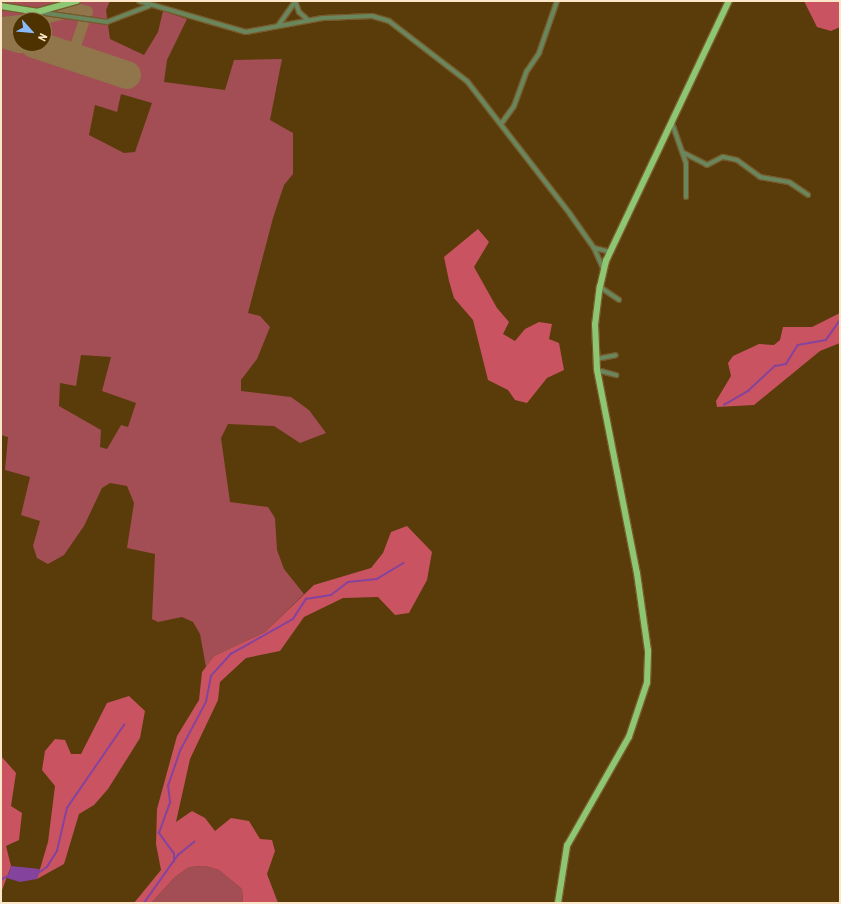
<!DOCTYPE html>
<html>
<head>
<meta charset="utf-8">
<style>
  body { margin:0 }
  #map { position:relative; width:841px; height:904px; overflow:hidden; background:#593c0a; font-family:"Roboto Condensed",sans-serif }
  div>[style] { position:absolute }
  .green>* { inset:0; background:#a34d55 }
  .forest>* { inset:0; background:#ca5361 }
  .water>* { inset:0; background:#84439d }
  .stream>* { height:1.5px; margin:-0.75px; padding:0 0.75px; transform-origin:0.75px; border-radius:0.75px; background:#84439d }
  .taxiway>* { height:11px; margin:-5.5px; padding:0 5.5px; transform-origin:5.5px; border-radius:5.5px; background:#90764a }
  .runway>* { height:28px; margin:-14px; padding:0 14px; transform-origin:14px; border-radius:14px; background:#90764a }
  .roads { filter:drop-shadow(1px 0 #775b2c) drop-shadow(-1px 0 #775b2c) drop-shadow(0 1px #775b2c) drop-shadow(0 -1px #775b2c) }
  .minor>* { height:4px; margin:-2px; padding:0 2px; transform-origin:2px; border-radius:2px; background:#6a865d }
  .major>* { height:5.5px; margin:-2.75px; padding:0 2.75px; transform-origin:2.75px; border-radius:2.75px; background:#8ec772 }
  span { translate:-50% -50%; white-space:nowrap; text-align:center; line-height:1.15; -webkit-text-stroke:3px #4e3200; paint-order:stroke }
  .frame { position:absolute; inset:0; border:2px solid #fde7c9; pointer-events:none }
  .north { position:absolute; left:12px; top:12px; width:40px; height:40px; box-sizing:border-box; background:#4e3200; border:1px solid #947a50; border-radius:50%; rotate:117deg; font-size:11px; font-weight:700; line-height:16px; text-align:center; color:#fde7c9 }
  .north::after { content:''; display:block; margin:auto; width:14px; height:18px; background:#89bafc; clip-path:polygon(50% 0,100% 100%,50% 72%,0 100%) }
</style>
</head>
<body>
<div id="map">
  <div class="green">
    <div style="clip-path:polygon(evenodd,1px 1px,110px 1px,106px 10px,110px 39px,144px 55px,158px 32px,163px 11px,187px 19px,167px 60px,164px 82px,225px 90px,234px 60px,282px 59px,270px 120px,293px 133px,293px 174px,284px 185px,273px 218px,248px 313px,260px 316px,270px 327px,257px 359px,241px 380px,241px 391px,291px 397px,309px 410px,326px 433px,300px 443px,274px 426px,228px 424px,221px 438px,230px 502px,268px 507px,275px 518px,277px 550px,284px 569px,304px 594px,265px 632px,214px 656px,206px 667px,200px 634px,193px 622px,182px 617px,158px 622px,152px 619px,155px 554px,127px 548px,134px 503px,127px 486px,110px 483px,102px 488px,84px 526px,64px 555px,48px 564px,37px 558px,33px 546px,40px 521px,21px 515px,30px 477px,5px 470px,8px 437px,1px 435px,1px 1px,20px 20px,44px 20px,44px 44px,20px 44px,20px 20px,1px 1px,121px 94px,152px 103px,135px 152px,124px 153px,89px 135px,95px 105px,117px 112px,121px 94px,1px 1px,81px 355px,111px 357px,102px 391px,136px 403px,128px 427px,121px 425px,107px 449px,100px 447px,101px 430px,59px 406px,60px 383px,76px 386px,81px 355px)"></div>
    <div style="clip-path:polygon(205px 866px,219px 870px,242px 889px,243px 903px,151px 903px,175px 877px,189px 867px)"></div>
  </div>
  <div class="forest">
    <div style="clip-path:polygon(804px 1px,840px 1px,840px 27px,831px 31px,817px 27px)"></div>
    <div style="clip-path:polygon(478px 229px,489px 242px,474px 267px,497px 308px,509px 322px,503px 334px,515px 341px,525px 329px,539px 322px,552px 324px,549px 339px,559px 343px,564px 370px,547px 378px,527px 403px,515px 400px,508px 390px,488px 380px,473px 320px,454px 298px,449px 281px,444px 257px)"></div>
    <div style="clip-path:polygon(840px 313px,840px 343px,820px 351px,754px 405px,717px 407px,716px 401px,731px 376px,728px 363px,733px 356px,759px 344px,774px 345px,780px 340px,783px 327px,812px 327px)"></div>
    <div style="clip-path:polygon(407px 526px,432px 552px,427px 580px,409px 613px,395px 615px,378px 597px,343px 598px,304px 617px,280px 651px,246px 658px,220px 682px,218px 700px,190px 759px,176px 822px,192px 811px,205px 818px,215px 831px,231px 818px,249px 821px,260px 839px,272px 840px,275px 851px,267px 874px,278px 903px,243px 903px,242px 889px,219px 870px,205px 866px,189px 867px,175px 877px,151px 903px,134px 903px,161px 870px,156px 844px,157px 809px,177px 736px,199px 700px,202px 672px,214px 656px,265px 632px,314px 585px,371px 568px,383px 553px,391px 532px)"></div>
    <div style="clip-path:polygon(129px 696px,145px 711px,140px 738px,108px 789px,94px 805px,79px 814px,64px 864px,37px 879px,48px 842px,55px 786px,42px 770px,45px 751px,55px 739px,65px 740px,71px 754px,81px 754px,107px 703px)"></div>
    <div style="clip-path:polygon(1px 756px,16px 773px,11px 806px,22px 813px,19px 840px,6px 846px,11px 866px,1px 893px)"></div>
  </div>
  <div class="water">
    <div style="clip-path:polygon(11px 866px,40px 869px,37px 879px,20px 882px,7px 878px)"></div>
  </div>
  <div class="stream">
    <div style="left:724px;top:405px;width:28px;rotate:-30deg"></div>
    <div style="left:748px;top:391px;width:37px;rotate:-43deg"></div>
    <div style="left:775px;top:366px;width:11px;rotate:-10deg"></div>
    <div style="left:786px;top:364px;width:22px;rotate:-58deg"></div>
    <div style="left:798px;top:345px;width:28px;rotate:-10deg"></div>
    <div style="left:826px;top:340px;width:24px;rotate:-55deg"></div>
    <div style="left:174px;top:862px;width:8px;rotate:-90deg"></div>
    <div style="left:174px;top:854px;width:26px;rotate:-126deg"></div>
    <div style="left:159px;top:833px;width:33px;rotate:-70deg"></div>
    <div style="left:170px;top:802px;width:16px;rotate:-97deg"></div>
    <div style="left:168px;top:786px;width:39px;rotate:-71deg"></div>
    <div style="left:181px;top:749px;width:53px;rotate:-62deg"></div>
    <div style="left:206px;top:702px;width:26px;rotate:-79deg"></div>
    <div style="left:211px;top:676px;width:30px;rotate:-48deg"></div>
    <div style="left:231px;top:654px;width:71px;rotate:-29.4deg"></div>
    <div style="left:293px;top:619px;width:24px;rotate:-57deg"></div>
    <div style="left:306px;top:599px;width:25px;rotate:-9deg"></div>
    <div style="left:331px;top:595px;width:21px;rotate:-37deg"></div>
    <div style="left:348px;top:582px;width:29px;rotate:-6deg"></div>
    <div style="left:377px;top:579px;width:31px;rotate:-31deg"></div>
    <div style="left:37px;top:874px;width:12px;rotate:-35deg"></div>
    <div style="left:47px;top:867px;width:19px;rotate:-58deg"></div>
    <div style="left:57px;top:851px;width:44px;rotate:-76.9deg"></div>
    <div style="left:67px;top:808px;width:101px;rotate:-55.5deg"></div>
    <div style="left:1px;top:880px;width:8px;rotate:-30deg"></div>
    <div style="left:144px;top:903px;width:59px;rotate:-54.7deg"></div>
    <div style="left:178px;top:855px;width:21px;rotate:-39deg"></div>
  </div>
  <div class="taxiway">
    <div style="left:21px;top:20px;width:24px;rotate:-5deg"></div>
    <div style="left:45px;top:18px;width:35px;rotate:-15deg"></div>
    <div style="left:79px;top:9px;width:8px;rotate:14deg"></div>
    <div style="left:87px;top:11px;width:49px;rotate:109.2deg"></div>
    <div style="left:1px;top:22px;width:19px;rotate:-6deg"></div>
  </div>
  <div class="runway">
    <div style="left:1px;top:33px;width:20px;rotate:18deg"></div>
    <div style="left:34px;top:44px;width:98px;rotate:18.4deg"></div>
  </div>
  <div class="roads">
    <div class="minor">
      <div style="left:139px;top:1px;width:111px;rotate:16.2deg"></div>
      <div style="left:246px;top:32px;width:78px;rotate:-10.3deg"></div>
      <div style="left:323px;top:18px;width:49px;rotate:-2.3deg"></div>
      <div style="left:372px;top:16px;width:18px;rotate:16deg"></div>
      <div style="left:389px;top:21px;width:98px;rotate:37.6deg"></div>
      <div style="left:467px;top:81px;width:168px;rotate:52.2deg"></div>
      <div style="left:570px;top:214px;width:42px;rotate:54.8deg"></div>
      <div style="left:594px;top:248px;width:24px;rotate:66deg"></div>
      <div style="left:295px;top:1px;width:12px;rotate:70deg"></div>
      <div style="left:299px;top:12px;width:12px;rotate:42deg"></div>
      <div style="left:38px;top:12px;width:70px;rotate:8.2deg"></div>
      <div style="left:107px;top:22px;width:45px;rotate:-20.9deg"></div>
      <div style="left:278px;top:26px;width:29px;rotate:-55deg"></div>
      <div style="left:672px;top:123px;width:42px;rotate:70.7deg"></div>
      <div style="left:686px;top:163px;width:34px;rotate:90deg"></div>
      <div style="left:501px;top:124px;width:22px;rotate:-54deg"></div>
      <div style="left:514px;top:106px;width:37px;rotate:-70deg"></div>
      <div style="left:527px;top:71px;width:22px;rotate:-56deg"></div>
      <div style="left:539px;top:53px;width:55px;rotate:-70.9deg"></div>
      <div style="left:682px;top:152px;width:28px;rotate:27deg"></div>
      <div style="left:707px;top:165px;width:18px;rotate:-27deg"></div>
      <div style="left:723px;top:157px;width:14px;rotate:12deg"></div>
      <div style="left:737px;top:160px;width:29px;rotate:36deg"></div>
      <div style="left:760px;top:177px;width:29px;rotate:10deg"></div>
      <div style="left:789px;top:182px;width:23px;rotate:34deg"></div>
      <div style="left:594px;top:248px;width:17px;rotate:13deg"></div>
      <div style="left:600px;top:287px;width:23px;rotate:34deg"></div>
      <div style="left:596px;top:359px;width:20px;rotate:-11deg"></div>
      <div style="left:597px;top:370px;width:20px;rotate:15deg"></div>
    </div>
    <div class="major">
      <div style="left:1px;top:6px;width:36px;rotate:9deg"></div>
      <div style="left:37px;top:12px;width:41px;rotate:-15.4deg"></div>
      <div style="left:558px;top:903px;width:58px;rotate:-81deg"></div>
      <div style="left:567px;top:846px;width:125px;rotate:-60.4deg"></div>
      <div style="left:629px;top:737px;width:57px;rotate:-71.6deg"></div>
      <div style="left:647px;top:683px;width:32px;rotate:-88deg"></div>
      <div style="left:648px;top:651px;width:78px;rotate:-98.1deg"></div>
      <div style="left:637px;top:574px;width:208px;rotate:-101.1deg"></div>
      <div style="left:597px;top:370px;width:45px;rotate:-92.5deg"></div>
      <div style="left:595px;top:325px;width:38px;rotate:-83deg"></div>
      <div style="left:600px;top:287px;width:27px;rotate:-77deg"></div>
      <div style="left:606px;top:261px;width:288px;rotate:-64.7deg"></div>
    </div>
  </div>
  <div class="frame"></div>
  <div class="north">N</div>
</div>
</body>
</html>
